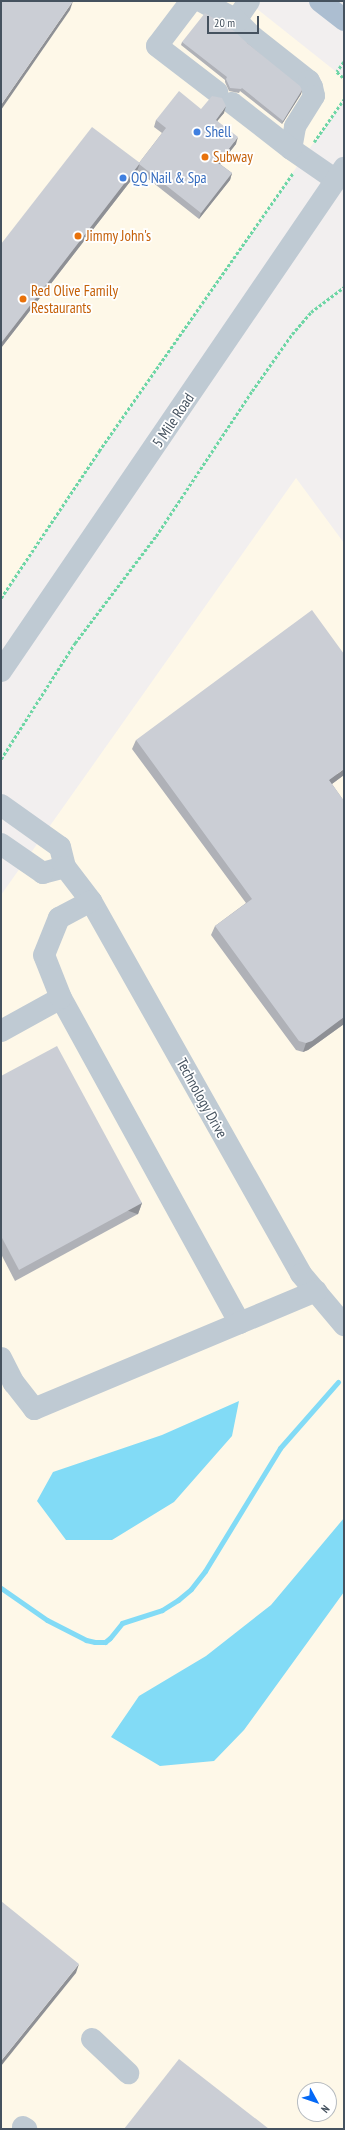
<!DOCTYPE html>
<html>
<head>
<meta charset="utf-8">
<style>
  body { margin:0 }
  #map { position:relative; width:345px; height:2130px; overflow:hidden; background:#f2efef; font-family:"PT Sans Narrow",sans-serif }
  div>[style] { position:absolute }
  .commercial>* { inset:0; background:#fef8e8 }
  .water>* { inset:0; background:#82dbf6 }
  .stream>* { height:5px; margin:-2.5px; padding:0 2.5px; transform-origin:2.5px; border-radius:2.5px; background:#82dbf6 }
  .path>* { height:2.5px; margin-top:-1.25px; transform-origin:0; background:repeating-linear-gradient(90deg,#6ed6a5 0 3px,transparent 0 5px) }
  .minor>* { height:22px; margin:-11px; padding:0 11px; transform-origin:11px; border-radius:11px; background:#bfcad3 }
  .major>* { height:22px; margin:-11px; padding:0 11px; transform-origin:11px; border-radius:11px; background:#acbed1 }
  .wall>* { inset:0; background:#afb1b7 }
  .shaded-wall>* { inset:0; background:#8e9095; transform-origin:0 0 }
  .building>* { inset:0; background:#cbced5 }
  .dots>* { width:11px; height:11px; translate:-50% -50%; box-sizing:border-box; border:2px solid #fff; border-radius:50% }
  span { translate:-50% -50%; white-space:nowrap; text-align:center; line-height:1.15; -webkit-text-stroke:3.5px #fff; paint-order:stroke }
  .shop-label { font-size:15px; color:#366cbe }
  .left { translate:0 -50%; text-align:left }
  .food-label { font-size:15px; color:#c56008 }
  .street-label { font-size:15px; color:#45525f }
  .frame { position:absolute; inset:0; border:2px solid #45525f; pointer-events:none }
  .north { position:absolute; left:297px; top:2082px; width:40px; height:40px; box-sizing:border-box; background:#fff; border:1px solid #b5babf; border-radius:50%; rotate:130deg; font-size:11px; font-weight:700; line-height:16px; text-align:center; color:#45525f }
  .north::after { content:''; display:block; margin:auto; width:14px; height:18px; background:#0569f6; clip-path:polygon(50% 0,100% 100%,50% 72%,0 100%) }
  .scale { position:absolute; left:207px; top:16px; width:52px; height:18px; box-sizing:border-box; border:2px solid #45525f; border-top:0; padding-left:5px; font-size:12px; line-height:14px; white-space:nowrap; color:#45525f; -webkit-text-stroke:3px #fff; paint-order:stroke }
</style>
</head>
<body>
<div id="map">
  <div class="commercial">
    <div style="clip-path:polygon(1px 1px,247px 1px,344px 78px,344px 99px,99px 451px,1px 598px)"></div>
    <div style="clip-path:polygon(evenodd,296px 478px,344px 543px,344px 2129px,1px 2129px,1px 895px,296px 478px,305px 2090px,329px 2090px,329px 2114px,305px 2114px,305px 2090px)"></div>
  </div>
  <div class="water">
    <div style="clip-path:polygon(239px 1401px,232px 1436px,174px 1502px,112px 1540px,66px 1540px,37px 1501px,53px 1472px,162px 1435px)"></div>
    <div style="clip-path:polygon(344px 1518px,344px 1592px,244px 1730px,214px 1761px,160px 1766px,111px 1737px,139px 1696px,206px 1656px,271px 1605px)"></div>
  </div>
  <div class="stream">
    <div style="left:1px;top:1588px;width:56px;rotate:34.8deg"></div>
    <div style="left:47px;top:1620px;width:44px;rotate:27.1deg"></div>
    <div style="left:86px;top:1640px;width:9px;rotate:13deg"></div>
    <div style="left:95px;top:1642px;width:10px"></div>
    <div style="left:105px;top:1642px;width:6px;rotate:-39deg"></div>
    <div style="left:110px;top:1638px;width:19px;rotate:-51deg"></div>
    <div style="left:122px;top:1623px;width:42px;rotate:-18deg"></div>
    <div style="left:162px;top:1610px;width:19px;rotate:-32deg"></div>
    <div style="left:178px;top:1600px;width:17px;rotate:-40deg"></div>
    <div style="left:191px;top:1589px;width:23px;rotate:-52deg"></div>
    <div style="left:205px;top:1571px;width:144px;rotate:-58.6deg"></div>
    <div style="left:280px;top:1448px;width:88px;rotate:-48.7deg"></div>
  </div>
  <div class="path">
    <div style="left:344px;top:62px;width:12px;rotate:125deg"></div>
    <div style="left:337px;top:72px;width:9px;rotate:41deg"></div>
    <div style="left:314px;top:142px;width:52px;rotate:-55.1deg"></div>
    <div style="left:1px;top:598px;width:177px;rotate:-56.3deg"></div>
    <div style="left:99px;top:451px;width:339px;rotate:-55.1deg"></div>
    <div style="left:1px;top:759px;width:138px;rotate:-57.5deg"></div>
    <div style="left:75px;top:643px;width:134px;rotate:-52.9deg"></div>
    <div style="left:156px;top:536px;width:174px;rotate:-56.5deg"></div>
    <div style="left:252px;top:391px;width:70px;rotate:-54.9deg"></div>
    <div style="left:292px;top:334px;width:29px;rotate:-49deg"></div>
    <div style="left:311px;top:312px;width:41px;rotate:-37.1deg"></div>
  </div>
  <div class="minor">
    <div style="left:191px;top:1px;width:56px;rotate:127.1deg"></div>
    <div style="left:157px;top:46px;width:76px;rotate:37.5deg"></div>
    <div style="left:201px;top:1px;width:40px;rotate:28deg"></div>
    <div style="left:249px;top:1px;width:23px;rotate:124deg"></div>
    <div style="left:236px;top:20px;width:24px;rotate:45deg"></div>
    <div style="left:253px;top:37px;width:71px;rotate:38.2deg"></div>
    <div style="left:309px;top:81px;width:7px;rotate:63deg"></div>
    <div style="left:312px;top:87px;width:9px;rotate:77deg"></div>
    <div style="left:314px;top:96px;width:36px;rotate:122deg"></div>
    <div style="left:295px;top:127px;width:22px;rotate:100deg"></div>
    <div style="left:291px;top:149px;width:55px;rotate:34.6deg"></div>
    <div style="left:232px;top:103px;width:75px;rotate:37.9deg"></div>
    <div style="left:1px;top:671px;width:609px;rotate:-55.71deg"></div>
    <div style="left:1px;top:805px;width:72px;rotate:35.4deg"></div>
    <div style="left:60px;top:847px;width:21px;rotate:76deg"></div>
    <div style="left:65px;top:867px;width:23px;rotate:165deg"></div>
    <div style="left:43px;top:873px;width:51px;rotate:-145.4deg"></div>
    <div style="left:65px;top:867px;width:43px;rotate:52.6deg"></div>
    <div style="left:91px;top:901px;width:428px;rotate:60.6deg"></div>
    <div style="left:301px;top:1274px;width:67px;rotate:49.9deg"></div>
    <div style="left:61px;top:998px;width:371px;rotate:61.2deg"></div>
    <div style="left:1px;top:1031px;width:68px;rotate:-28.8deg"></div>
    <div style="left:61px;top:998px;width:46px;rotate:-111.6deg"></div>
    <div style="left:44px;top:955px;width:40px;rotate:-68deg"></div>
    <div style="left:59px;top:918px;width:36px;rotate:-28deg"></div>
    <div style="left:1px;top:1358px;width:28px;rotate:63deg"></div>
    <div style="left:14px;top:1383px;width:33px;rotate:52deg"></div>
    <div style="left:34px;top:1409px;width:306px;rotate:-22.7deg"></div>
    <div style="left:92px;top:2039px;width:50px;rotate:43.4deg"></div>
    <div style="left:23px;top:2127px;width:4px;rotate:34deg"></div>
  </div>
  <div class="major">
    <div style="left:320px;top:1px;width:31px;rotate:38deg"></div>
  </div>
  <div class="wall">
    <div style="clip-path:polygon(182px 42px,247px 43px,302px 90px,301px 94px,282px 124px,240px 91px,239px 93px,229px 91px,225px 82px,225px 80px,181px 45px)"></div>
    <div style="clip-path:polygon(201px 109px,224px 113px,217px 121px,236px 144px,220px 164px,232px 173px,230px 180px,199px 219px,137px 170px,136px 174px,1px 348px,1px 244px,139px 163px,162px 133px,154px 127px,156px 120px)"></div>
    <div style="clip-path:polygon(136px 740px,344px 775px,332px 784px,344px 801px,344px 1024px,308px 1050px,303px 1052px,296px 1050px,211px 935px,215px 926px,246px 903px,132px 749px)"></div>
    <div style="clip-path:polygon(1px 1076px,142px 1203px,138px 1214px,15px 1281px,1px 1254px)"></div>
  </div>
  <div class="shaded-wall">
    <div style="clip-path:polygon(73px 1px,70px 10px,1px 110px,1px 105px)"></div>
    <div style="clip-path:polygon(302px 90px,301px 94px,282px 124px,283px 121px)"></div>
    <div style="clip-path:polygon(226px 106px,224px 113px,213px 126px,216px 120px)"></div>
    <div style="clip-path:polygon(238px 137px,236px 144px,216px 169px,218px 163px)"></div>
    <div style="clip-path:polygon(140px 163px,136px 174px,1px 348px,1px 343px)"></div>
    <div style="clip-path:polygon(232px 173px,230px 180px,199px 219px,201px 213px)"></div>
    <div style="clip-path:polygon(344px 769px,344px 775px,325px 789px,329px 780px)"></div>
    <div style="clip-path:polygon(344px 1017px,344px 1024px,308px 1050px,303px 1052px,306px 1043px)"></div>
    <div style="left:142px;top:1203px;width:12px;height:140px;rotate:110deg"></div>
    <div style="clip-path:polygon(79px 1964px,76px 1973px,1px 2066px,1px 2061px)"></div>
  </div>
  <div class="building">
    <div style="clip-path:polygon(1px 1px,73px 1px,1px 105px)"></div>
    <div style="clip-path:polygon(205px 13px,234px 31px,247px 43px,300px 86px,302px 90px,283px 121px,242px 88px,241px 89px,230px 88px,226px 79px,227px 77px,182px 42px)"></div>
    <div style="clip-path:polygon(179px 91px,201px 109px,212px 96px,222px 98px,226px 106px,216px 120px,238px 137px,218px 163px,232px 173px,201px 213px,139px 164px,140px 163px,139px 163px,166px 128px,156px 120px)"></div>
    <div style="clip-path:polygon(92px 127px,140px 163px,1px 343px,1px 244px)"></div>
    <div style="clip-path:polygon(312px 610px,344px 654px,344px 769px,329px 780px,344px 801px,344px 1017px,312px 1041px,306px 1043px,299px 1041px,215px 926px,252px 899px,136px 740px)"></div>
    <div style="clip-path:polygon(57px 1046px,142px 1203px,19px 1270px,1px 1236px,1px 1076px)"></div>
    <div style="clip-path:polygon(1px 1901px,79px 1964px,1px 2061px)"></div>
    <div style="clip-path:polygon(179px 2059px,269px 2129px,124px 2129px)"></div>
  </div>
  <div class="dots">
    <div style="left:197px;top:132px;background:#3f7fe0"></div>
    <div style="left:205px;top:157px;background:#e8710a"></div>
    <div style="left:123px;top:178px;background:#3f7fe0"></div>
    <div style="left:78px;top:236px;background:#e8710a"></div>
    <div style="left:23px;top:299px;background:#e8710a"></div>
  </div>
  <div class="shop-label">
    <span class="left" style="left:205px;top:132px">Shell</span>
    <span class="left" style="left:131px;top:178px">QQ Nail &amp; Spa</span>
  </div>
  <div class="food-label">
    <span class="left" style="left:213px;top:157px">Subway</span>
    <span class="left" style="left:86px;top:236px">Jimmy John's</span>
    <span class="left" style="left:31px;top:299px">Red Olive Family<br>Restaurants</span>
  </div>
  <div class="street-label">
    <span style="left:173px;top:420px;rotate:-56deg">5 Mile Road</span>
    <span style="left:202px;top:1098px;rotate:61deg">Technology Drive</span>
  </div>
  <div class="frame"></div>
  <div class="north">N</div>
  <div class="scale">20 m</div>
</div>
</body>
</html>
